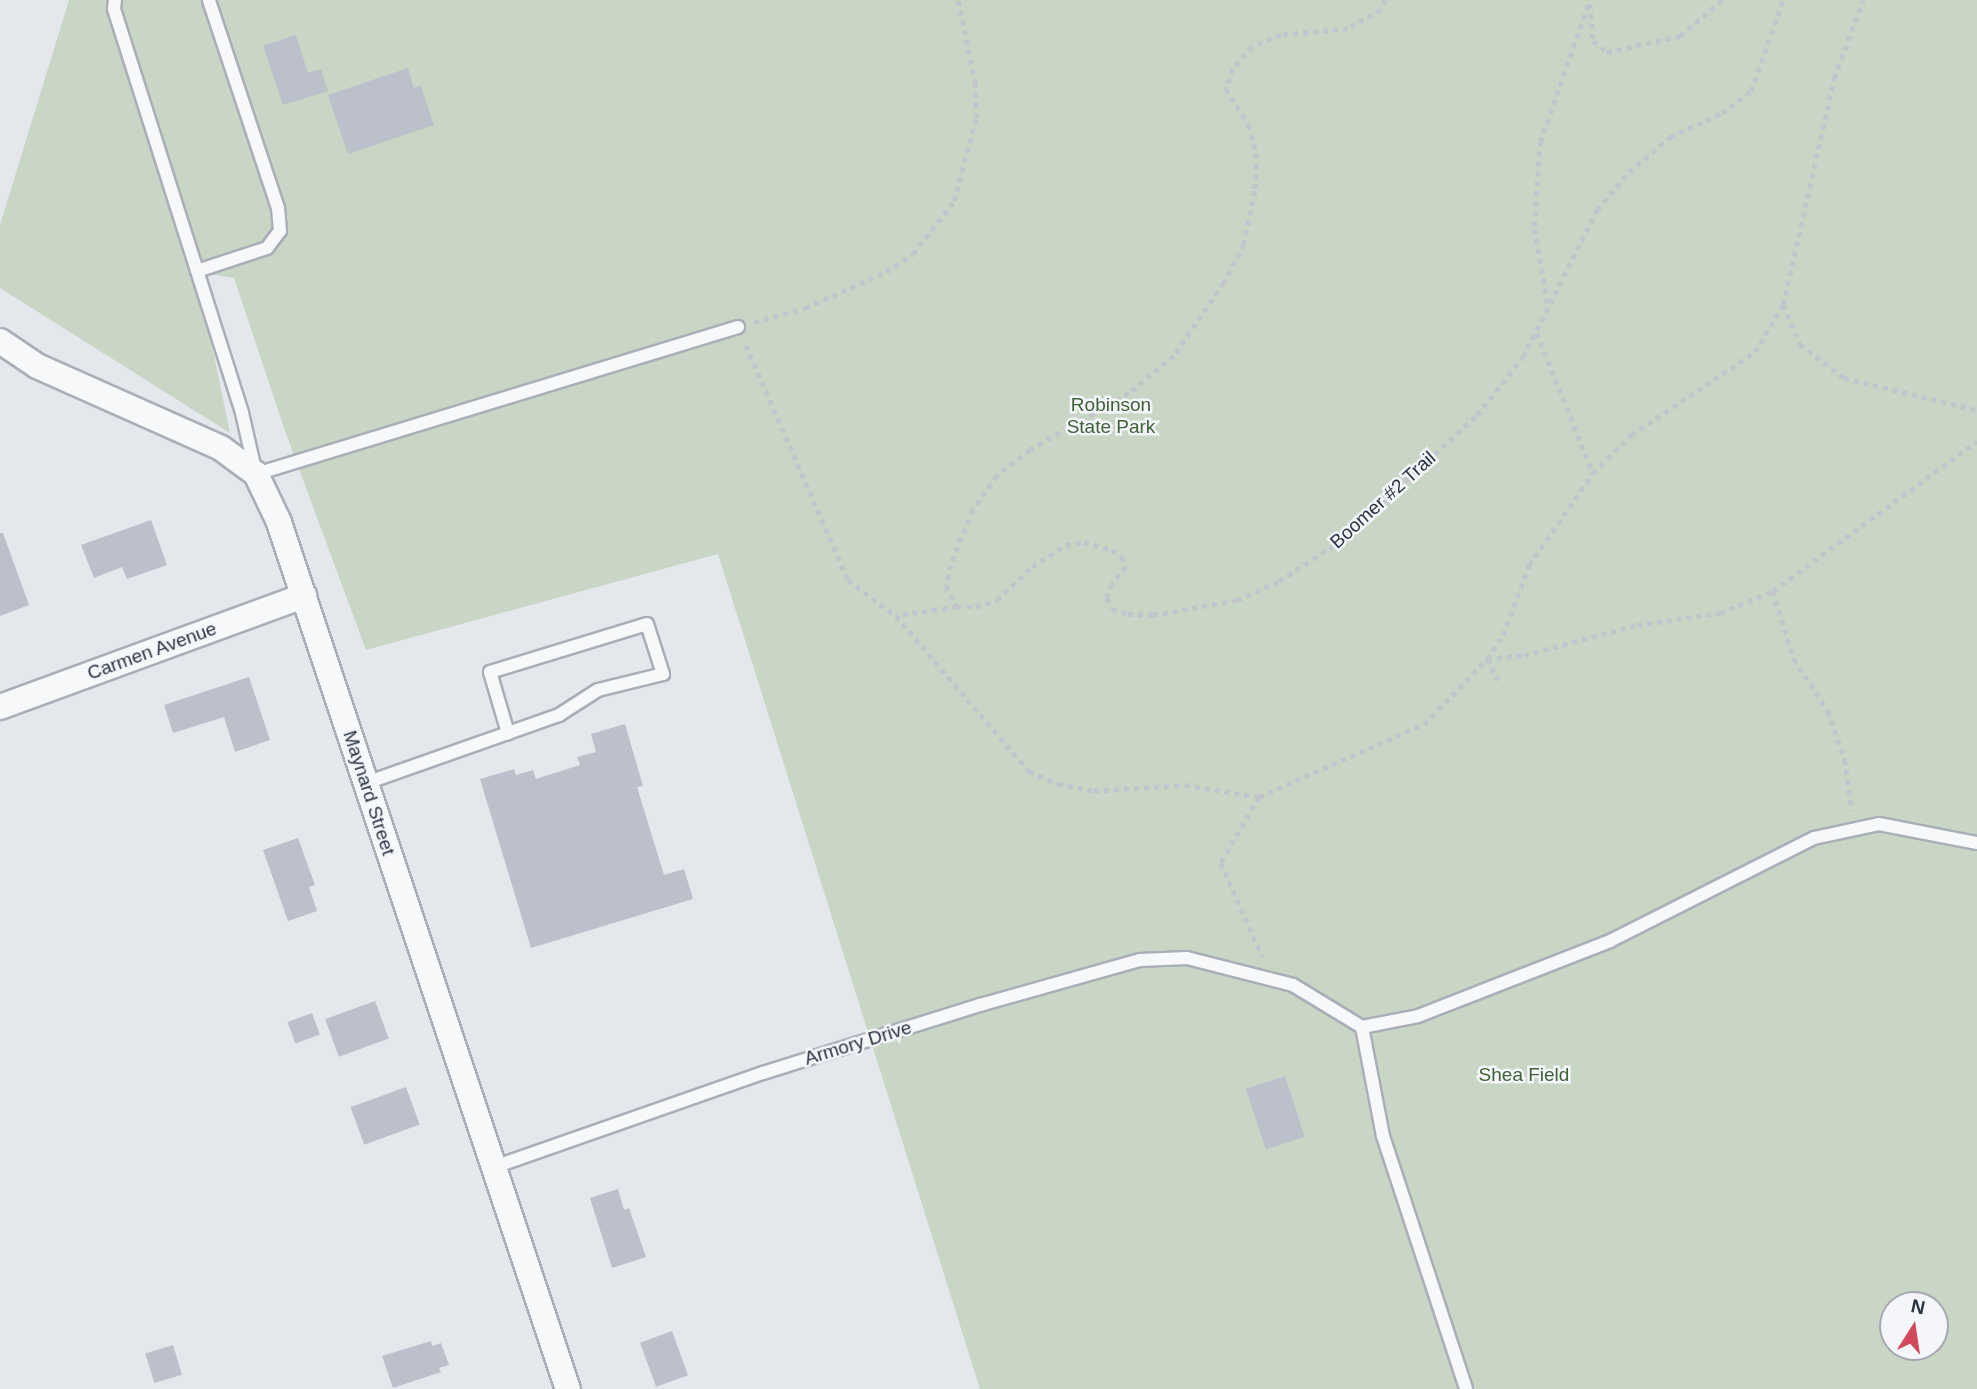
<!DOCTYPE html>
<html>
<head>
<meta charset="utf-8">
<style>
  body { margin:0 }
  #map { position:relative; width:1977px; height:1389px; overflow:hidden; background:#e4e7ec; font-family:Helvetica,sans-serif }
  div>[style] { position:absolute }
  .green>* { inset:0; background:#c9d6c5 }
  .building>* { inset:0; background:#bbc0ca; transform-origin:0 0 }
  .path>* { height:4.5px; margin-top:-2.25px; transform-origin:0; background:repeating-linear-gradient(90deg,#c2c5cb 0 5px,transparent 0 10px) }
  .roads { filter:drop-shadow(2px 0 #a9aeb7) drop-shadow(-2px 0 #a9aeb7) drop-shadow(0 2px #a9aeb7) drop-shadow(0 -2px #a9aeb7) }
  .service>* { height:12px; margin:-6px; padding:0 6px; transform-origin:6px; border-radius:6px; background:#f7f8fa }
  .minor>* { height:24px; margin:-12px; padding:0 12px; transform-origin:12px; border-radius:12px; background:#f7f8fa }
  span { translate:-50% -50%; white-space:nowrap; text-align:center; line-height:1.15; -webkit-text-stroke:5px #f4f6f9; paint-order:stroke }
  .park-label { font-size:19px; color:#3f6138 }
  .street-label { font-size:19px; color:#2b3445 }
  .north { position:absolute; left:1879px; top:1291px; width:70px; height:70px; box-sizing:border-box; background:#f4f6f9; border:2px solid #a4a8b1; border-radius:50%; rotate:12deg; font-size:19px; font-weight:700; line-height:28px; text-align:center; color:#2b3445 }
  .north::after { content:''; display:block; margin:auto; width:24px; height:32px; background:#d1495b; clip-path:polygon(50% 0,100% 100%,50% 72%,0 100%) }
</style>
</head>
<body>
<div id="map">
  <div class="green">
    <div style="clip-path:polygon(evenodd,69px 0,1977px 0,1977px 1389px,980px 1389px,718px 554px,366px 650px,285px 431px,234px 278px,197px 272px,230px 433px,0 288px,0 225px,69px 0,1893px 1305px,1935px 1305px,1935px 1347px,1893px 1347px,1893px 1305px)"></div>
  </div>
  <div class="building">
    <div style="clip-path:polygon(296px 35px,308px 73px,321px 69px,328px 91px,283px 105px,263px 46px)"></div>
    <div style="clip-path:polygon(408px 68px,414px 88px,421px 86px,434px 125px,348px 154px,328px 95px)"></div>
    <div style="clip-path:polygon(151px 520px,167px 565px,127px 579px,122px 567px,94px 578px,81px 545px)"></div>
    <div style="clip-path:polygon(0 533px,3px 533px,29px 605px,0 616px)"></div>
    <div style="clip-path:polygon(249px 677px,270px 740px,235px 752px,224px 717px,173px 733px,164px 705px)"></div>
    <div style="clip-path:polygon(625px 724px,643px 786px,637px 787px,664px 875px,684px 869px,693px 899px,531px 948px,480px 779px,514px 769px,516px 775px,533px 770px,536px 779px,580px 765px,577px 757px,596px 752px,591px 734px)"></div>
    <div style="clip-path:polygon(298px 838px,315px 885px,309px 887px,317px 911px,288px 921px,263px 850px)"></div>
    <div style="left:375px;top:1001px;width:40px;height:53px;rotate:70deg"></div>
    <div style="left:312px;top:1013px;width:23px;height:26px;rotate:70deg"></div>
    <div style="left:1285px;top:1076px;width:64px;height:41px;rotate:72deg"></div>
    <div style="left:406px;top:1087px;width:40px;height:59px;rotate:70deg"></div>
    <div style="clip-path:polygon(618px 1189px,624px 1210px,629px 1208px,646px 1257px,612px 1268px,590px 1198px)"></div>
    <div style="left:672px;top:1331px;width:47px;height:34px;rotate:70deg"></div>
    <div style="clip-path:polygon(431px 1341px,432px 1346px,441px 1343px,449px 1365px,439px 1368px,441px 1372px,393px 1388px,382px 1356px)"></div>
    <div style="left:173px;top:1345px;width:31px;height:29px;rotate:73deg"></div>
  </div>
  <div class="path">
    <div style="left:1386px;top:0;width:11px;rotate:117deg"></div>
    <div style="left:1381px;top:10px;width:38px;rotate:150deg"></div>
    <div style="left:1348px;top:29px;width:67px;rotate:174.9deg"></div>
    <div style="left:1281px;top:35px;width:31px;rotate:158deg"></div>
    <div style="left:1252px;top:47px;width:29px;rotate:131deg"></div>
    <div style="left:1233px;top:69px;width:21px;rotate:109deg"></div>
    <div style="left:1226px;top:89px;width:43px;rotate:57.4deg"></div>
    <div style="left:1249px;top:125px;width:30px;rotate:75deg"></div>
    <div style="left:1257px;top:154px;width:37px;rotate:93deg"></div>
    <div style="left:1255px;top:191px;width:54px;rotate:101.7deg"></div>
    <div style="left:1244px;top:244px;width:44px;rotate:117.1deg"></div>
    <div style="left:1224px;top:283px;width:88px;rotate:124.4deg"></div>
    <div style="left:1174px;top:356px;width:58px;rotate:140.6deg"></div>
    <div style="left:1129px;top:393px;width:114px;rotate:150.1deg"></div>
    <div style="left:1030px;top:450px;width:42px;rotate:141.8deg"></div>
    <div style="left:997px;top:476px;width:42px;rotate:125.2deg"></div>
    <div style="left:973px;top:510px;width:59px;rotate:111.8deg"></div>
    <div style="left:951px;top:565px;width:22px;rotate:103deg"></div>
    <div style="left:946px;top:586px;width:24px;rotate:62deg"></div>
    <div style="left:957px;top:607px;width:19px"></div>
    <div style="left:976px;top:607px;width:22px;rotate:-18deg"></div>
    <div style="left:997px;top:600px;width:48px;rotate:-43.3deg"></div>
    <div style="left:1032px;top:567px;width:40px;rotate:-32.9deg"></div>
    <div style="left:1066px;top:545px;width:18px;rotate:-9deg"></div>
    <div style="left:1084px;top:542px;width:29px;rotate:16deg"></div>
    <div style="left:1112px;top:550px;width:12px;rotate:35deg"></div>
    <div style="left:1122px;top:557px;width:11px;rotate:68deg"></div>
    <div style="left:1126px;top:567px;width:22px;rotate:129deg"></div>
    <div style="left:1112px;top:584px;width:15px;rotate:110deg"></div>
    <div style="left:1107px;top:598px;width:12px;rotate:66deg"></div>
    <div style="left:1112px;top:609px;width:17px;rotate:17deg"></div>
    <div style="left:1128px;top:614px;width:25px;rotate:2deg"></div>
    <div style="left:1153px;top:615px;width:85px;rotate:-10.1deg"></div>
    <div style="left:1237px;top:600px;width:46px;rotate:-24.3deg"></div>
    <div style="left:1279px;top:581px;width:72px;rotate:-33deg"></div>
    <div style="left:1339px;top:542px;width:188px;rotate:-42.6deg"></div>
    <div style="left:1477px;top:415px;width:74px;rotate:-51.6deg"></div>
    <div style="left:1523px;top:357px;width:165px;rotate:-63.3deg"></div>
    <div style="left:1597px;top:210px;width:50px;rotate:-49.9deg"></div>
    <div style="left:1629px;top:172px;width:54px;rotate:-40.5deg"></div>
    <div style="left:1670px;top:137px;width:57px;rotate:-24.8deg"></div>
    <div style="left:1722px;top:113px;width:36px;rotate:-37deg"></div>
    <div style="left:1751px;top:91px;width:96px;rotate:-70.6deg"></div>
    <div style="left:1590px;top:4px;width:37px;rotate:85deg"></div>
    <div style="left:1593px;top:41px;width:18px;rotate:38deg"></div>
    <div style="left:1607px;top:52px;width:75px;rotate:-12.4deg"></div>
    <div style="left:1680px;top:36px;width:55px;rotate:-40.6deg"></div>
    <div style="left:1547px;top:303px;width:78px;rotate:-99.6deg"></div>
    <div style="left:1534px;top:226px;width:84px;rotate:-85.9deg"></div>
    <div style="left:1540px;top:142px;width:148px;rotate:-70.7deg"></div>
    <div style="left:1783px;top:305px;width:43px;rotate:66.4deg"></div>
    <div style="left:1800px;top:344px;width:56px;rotate:37.7deg"></div>
    <div style="left:1844px;top:378px;width:137px;rotate:13.5deg"></div>
    <div style="left:754px;top:322px;width:53px;rotate:-15.4deg"></div>
    <div style="left:805px;top:308px;width:89px;rotate:-24deg"></div>
    <div style="left:886px;top:272px;width:32px;rotate:-34deg"></div>
    <div style="left:913px;top:254px;width:67px;rotate:-52.3deg"></div>
    <div style="left:954px;top:201px;width:86px;rotate:-75.2deg"></div>
    <div style="left:976px;top:118px;width:34px;rotate:-92deg"></div>
    <div style="left:975px;top:84px;width:86px;rotate:-101.4deg"></div>
    <div style="left:1537px;top:333px;width:151px;rotate:68.2deg"></div>
    <div style="left:746px;top:345px;width:256px;rotate:66.5deg"></div>
    <div style="left:848px;top:580px;width:60px;rotate:36.9deg"></div>
    <div style="left:1773px;top:591px;width:71px;rotate:72.8deg"></div>
    <div style="left:1794px;top:659px;width:62px;rotate:56.8deg"></div>
    <div style="left:1828px;top:711px;width:52px;rotate:70.9deg"></div>
    <div style="left:1845px;top:760px;width:51px;rotate:82.2deg"></div>
    <div style="left:957px;top:607px;width:62px;rotate:171.6deg"></div>
    <div style="left:896px;top:616px;width:204px;rotate:49.4deg"></div>
    <div style="left:1029px;top:771px;width:32px;rotate:24deg"></div>
    <div style="left:1058px;top:784px;width:37px;rotate:11deg"></div>
    <div style="left:1094px;top:791px;width:91px;rotate:-3.8deg"></div>
    <div style="left:1185px;top:785px;width:75px;rotate:9.2deg"></div>
    <div style="left:1259px;top:797px;width:180px;rotate:-23.9deg"></div>
    <div style="left:1424px;top:724px;width:91px;rotate:-45.9deg"></div>
    <div style="left:1487px;top:659px;width:29px;rotate:-56deg"></div>
    <div style="left:1503px;top:635px;width:75px;rotate:-69.6deg"></div>
    <div style="left:1529px;top:565px;width:112px;rotate:-55.2deg"></div>
    <div style="left:1593px;top:473px;width:54px;rotate:-45deg"></div>
    <div style="left:1631px;top:435px;width:149px;rotate:-33.8deg"></div>
    <div style="left:1755px;top:352px;width:55px;rotate:-59.2deg"></div>
    <div style="left:1783px;top:305px;width:233px;rotate:-77.3deg"></div>
    <div style="left:1834px;top:78px;width:83px;rotate:-69.6deg"></div>
    <div style="left:1487px;top:659px;width:37px;rotate:-6deg"></div>
    <div style="left:1524px;top:655px;width:117px;rotate:-14.9deg"></div>
    <div style="left:1637px;top:625px;width:84px;rotate:-8.2deg"></div>
    <div style="left:1720px;top:613px;width:57px;rotate:-22.5deg"></div>
    <div style="left:1773px;top:591px;width:253px;rotate:-36.3deg"></div>
    <div style="left:1487px;top:659px;width:24px;rotate:62deg"></div>
    <div style="left:1259px;top:797px;width:76px;rotate:119.9deg"></div>
    <div style="left:1221px;top:863px;width:102px;rotate:66.2deg"></div>
  </div>
  <div class="roads">
    <div class="service">
      <div style="left:115px;top:0;width:9px;rotate:96deg"></div>
      <div style="left:114px;top:9px;width:424px;rotate:72.4deg"></div>
      <div style="left:242px;top:413px;width:63px;rotate:77.1deg"></div>
      <div style="left:256px;top:474px;width:504px;rotate:-16.96deg"></div>
      <div style="left:197px;top:271px;width:74px;rotate:-18.2deg"></div>
      <div style="left:267px;top:248px;width:21px;rotate:-53deg"></div>
      <div style="left:280px;top:231px;width:23px;rotate:-95deg"></div>
      <div style="left:278px;top:208px;width:219px;rotate:-108.4deg"></div>
      <div style="left:366px;top:783px;width:205px;rotate:-19.4deg"></div>
      <div style="left:559px;top:715px;width:46px;rotate:-32.7deg"></div>
      <div style="left:598px;top:690px;width:67px;rotate:-13.8deg"></div>
      <div style="left:663px;top:674px;width:52px;rotate:-107.7deg"></div>
      <div style="left:647px;top:624px;width:164px;rotate:163deg"></div>
      <div style="left:490px;top:672px;width:64px;rotate:73.6deg"></div>
      <div style="left:1362px;top:1027px;width:111px;rotate:79.1deg"></div>
      <div style="left:1383px;top:1136px;width:266px;rotate:71.8deg"></div>
      <div style="left:494px;top:1167px;width:285px;rotate:-19.3deg"></div>
      <div style="left:763px;top:1073px;width:227px;rotate:-17.4deg"></div>
      <div style="left:980px;top:1005px;width:166px;rotate:-15.7deg"></div>
      <div style="left:1140px;top:960px;width:47px;rotate:-2.4deg"></div>
      <div style="left:1187px;top:958px;width:109px;rotate:14.3deg"></div>
      <div style="left:1293px;top:985px;width:81px;rotate:31.3deg"></div>
      <div style="left:1362px;top:1027px;width:57px;rotate:-11.1deg"></div>
      <div style="left:1418px;top:1016px;width:206px;rotate:-21.3deg"></div>
      <div style="left:1610px;top:941px;width:229px;rotate:-26.8deg"></div>
      <div style="left:1814px;top:838px;width:66px;rotate:-12.2deg"></div>
      <div style="left:1879px;top:824px;width:100px;rotate:11deg"></div>
    </div>
    <div class="minor">
      <div style="left:0;top:341px;width:45px;rotate:34deg"></div>
      <div style="left:37px;top:366px;width:201px;rotate:24deg"></div>
      <div style="left:221px;top:448px;width:44px;rotate:36.6deg"></div>
      <div style="left:256px;top:474px;width:53px;rotate:64.4deg"></div>
      <div style="left:279px;top:522px;width:914px;rotate:71.57deg"></div>
      <div style="left:0;top:707px;width:324px;rotate:-20.1deg"></div>
    </div>
  </div>
  <div class="park-label">
    <span style="left:1111px;top:416px">Robinson<br>State Park</span>
    <span style="left:1524px;top:1075px">Shea Field</span>
  </div>
  <div class="street-label">
    <span style="left:1383px;top:500px;rotate:-42deg">Boomer #2 Trail</span>
    <span style="left:152px;top:651px;rotate:-20deg">Carmen Avenue</span>
    <span style="left:369px;top:793px;rotate:72deg">Maynard Street</span>
    <span style="left:858px;top:1043px;rotate:-17deg">Armory Drive</span>
  </div>
  <div class="north">N</div>
</div>
</body>
</html>
